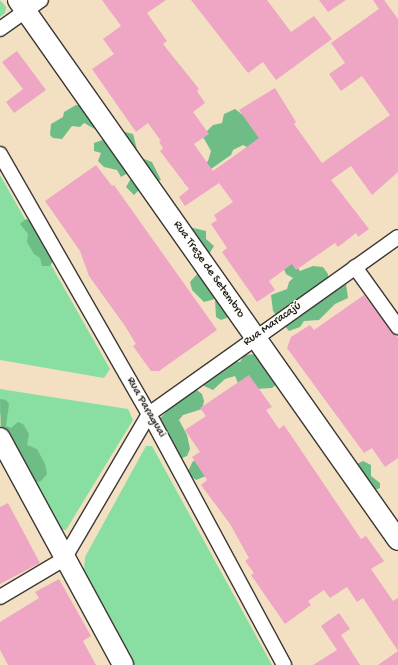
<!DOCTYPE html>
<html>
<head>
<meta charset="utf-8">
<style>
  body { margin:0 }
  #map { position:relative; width:398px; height:665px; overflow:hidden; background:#f3e0c3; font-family:"Gochi Hand",sans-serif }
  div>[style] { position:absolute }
  .green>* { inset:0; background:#89dea1 }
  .forest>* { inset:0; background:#6ebd87 }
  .building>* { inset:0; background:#eea6c4 }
  .roads { filter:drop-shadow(1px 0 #3c3935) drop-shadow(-1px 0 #3c3935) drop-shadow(0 1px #3c3935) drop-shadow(0 -1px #3c3935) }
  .minor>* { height:14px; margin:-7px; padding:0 7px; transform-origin:7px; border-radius:7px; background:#fff }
  .secondary>* { height:20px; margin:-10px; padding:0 10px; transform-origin:10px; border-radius:10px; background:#fff }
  span { translate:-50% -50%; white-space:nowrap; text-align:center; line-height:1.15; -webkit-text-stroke:3px #fdfcf7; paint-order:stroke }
  .street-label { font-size:12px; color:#1c1c1c }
</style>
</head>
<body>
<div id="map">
  <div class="green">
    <div style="clip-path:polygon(0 0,6px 7px,5px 13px,0 17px)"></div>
    <div style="clip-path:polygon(0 175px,110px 369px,104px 378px,0 360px)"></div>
    <div style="clip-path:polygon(0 389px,128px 409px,133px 420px,66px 530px,60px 529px,0 414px)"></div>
    <div style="clip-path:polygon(146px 446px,152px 446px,272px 665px,134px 665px,84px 571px,85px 557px)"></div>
  </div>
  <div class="forest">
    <div style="clip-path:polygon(76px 105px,98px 106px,108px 110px,111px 115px,100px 132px,84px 123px,80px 127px,72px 126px,62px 139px,53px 138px,50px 135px,51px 124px,63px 117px,64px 112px)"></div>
    <div style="clip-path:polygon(235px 109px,243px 115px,262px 142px,249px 148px,243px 145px,233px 150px,231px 155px,188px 185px,185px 184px,183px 180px,208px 161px,211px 151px,203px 137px,206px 132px,213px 125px,222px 123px,224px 114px)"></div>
    <div style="clip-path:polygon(125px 132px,133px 134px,139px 157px,152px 162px,161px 180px,142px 187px,134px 195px,126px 187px,130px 180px,135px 179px,128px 173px,121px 177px,117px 170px,104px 167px,98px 161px,101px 153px,94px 151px,94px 143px)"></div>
    <div style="clip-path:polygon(26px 219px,30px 221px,55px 257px,50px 266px,42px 266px,40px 258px,34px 254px,27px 242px,28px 234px,20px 224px)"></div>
    <div style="clip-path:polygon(189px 227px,206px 231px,206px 239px,214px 246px,208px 256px)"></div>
    <div style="clip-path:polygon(293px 261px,300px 271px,313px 266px,323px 267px,328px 274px,328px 281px,342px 281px,346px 284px,348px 298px,335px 304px,319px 320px,304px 321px,300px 327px,289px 331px,273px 311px,271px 295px,287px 289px,289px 282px,293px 278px,286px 274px,284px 269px)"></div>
    <div style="clip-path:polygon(199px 272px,229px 317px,221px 320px,216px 317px,215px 299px,204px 302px,192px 290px,190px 282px)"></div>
    <div style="clip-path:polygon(257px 354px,278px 383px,272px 388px,256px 389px,238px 383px,235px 376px,225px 379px,213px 390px,204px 386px,202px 383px,231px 361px,240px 362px,244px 355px)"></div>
    <div style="clip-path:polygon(193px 387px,202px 394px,204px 401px,202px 409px,183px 415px,179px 420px,187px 435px,190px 449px,187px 456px,180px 459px,158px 420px)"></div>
    <div style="clip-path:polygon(0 399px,6px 400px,9px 404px,6px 426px,11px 428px,18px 422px,23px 424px,29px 434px,27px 445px,37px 449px,45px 464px,47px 474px,41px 481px,29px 484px,1px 439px)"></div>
    <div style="clip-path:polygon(203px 460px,206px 476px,196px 480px,187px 473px,193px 461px)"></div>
    <div style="clip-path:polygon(363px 461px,371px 465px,371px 476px,380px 483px,380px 488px,373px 491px,353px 466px)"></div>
  </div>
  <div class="building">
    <div style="clip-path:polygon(102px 0,166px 0,147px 13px,167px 41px,163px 44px,199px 89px,197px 91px,205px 103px,193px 112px,209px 134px,194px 144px,213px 171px,259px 138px,239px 110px,275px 88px,296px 122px,294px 124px,322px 163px,390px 115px,362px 76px,341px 91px,329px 74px,345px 63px,331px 43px,379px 9px,373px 0,384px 0,398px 19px,398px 172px,372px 195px,351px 166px,331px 180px,369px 229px,358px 237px,356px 233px,338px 247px,335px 243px,296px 270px,292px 264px,269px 281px,275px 290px,257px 302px,222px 252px,227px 248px,211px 224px,217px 220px,214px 215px,233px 202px,219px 183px,185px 206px,179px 197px,189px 189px,160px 151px,163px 148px,159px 142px,161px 141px,148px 123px,136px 132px,92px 69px,114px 54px,103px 39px,121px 26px)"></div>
    <div style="clip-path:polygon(191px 0,267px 0,291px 32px,314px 16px,332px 39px,276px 80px,263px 62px,248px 73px)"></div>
    <div style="clip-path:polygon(319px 0,346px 0,328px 12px)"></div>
    <div style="clip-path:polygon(17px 51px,46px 90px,14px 113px,6px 102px,23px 89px,2px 62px)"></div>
    <div style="clip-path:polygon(96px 165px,112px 186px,114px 185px,217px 330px,159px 371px,151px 371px,133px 346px,136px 344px,125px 326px,89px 276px,80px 251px,45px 201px)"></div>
    <div style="clip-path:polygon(364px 295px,398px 338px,398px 458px,385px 467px,372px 448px,364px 453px,287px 348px,291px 337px,310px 325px,314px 330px)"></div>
    <div style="clip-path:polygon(249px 375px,272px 407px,266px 410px,279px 429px,284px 425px,361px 539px,366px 536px,384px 561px,371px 569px,393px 601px,398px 598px,398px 665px,378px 665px,398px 651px,363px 598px,357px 602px,347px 587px,330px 598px,324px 590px,308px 601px,311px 605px,285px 624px,251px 575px,254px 573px,245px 561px,249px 558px,230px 524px,201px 485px,207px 480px,192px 457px,200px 452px,185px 430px,206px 416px,200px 408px)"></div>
    <div style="clip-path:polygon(8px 503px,40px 563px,0 584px,0 507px)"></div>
    <div style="clip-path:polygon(59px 579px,91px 636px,83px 641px,96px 665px,8px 665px,0 650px,0 622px,39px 598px,35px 592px)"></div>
    <div style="clip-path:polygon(339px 613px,350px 629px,341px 635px,360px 665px,313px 665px,337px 650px,321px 626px)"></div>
  </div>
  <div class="roads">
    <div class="minor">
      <div style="left:0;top:29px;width:50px;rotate:-35.3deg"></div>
      <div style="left:0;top:154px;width:300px;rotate:60.2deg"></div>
      <div style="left:149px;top:414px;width:285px;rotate:61.7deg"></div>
      <div style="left:355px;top:267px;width:74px;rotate:54.4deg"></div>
      <div style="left:0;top:597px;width:74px;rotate:-30.7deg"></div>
      <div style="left:64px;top:559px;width:168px;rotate:-59.6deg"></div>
      <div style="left:149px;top:414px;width:305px;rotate:-35.4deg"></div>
    </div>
    <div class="secondary">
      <div style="left:18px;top:0;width:660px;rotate:54.87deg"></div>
      <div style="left:0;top:438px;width:258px;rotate:61.5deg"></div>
    </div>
  </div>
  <div class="street-label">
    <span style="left:208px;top:270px;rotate:55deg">Rua Treze de Setembro</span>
    <span style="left:273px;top:325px;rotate:-35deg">Rua Maracajú</span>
    <span style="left:145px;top:408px;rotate:60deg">Rua Paraguai</span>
  </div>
</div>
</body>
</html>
